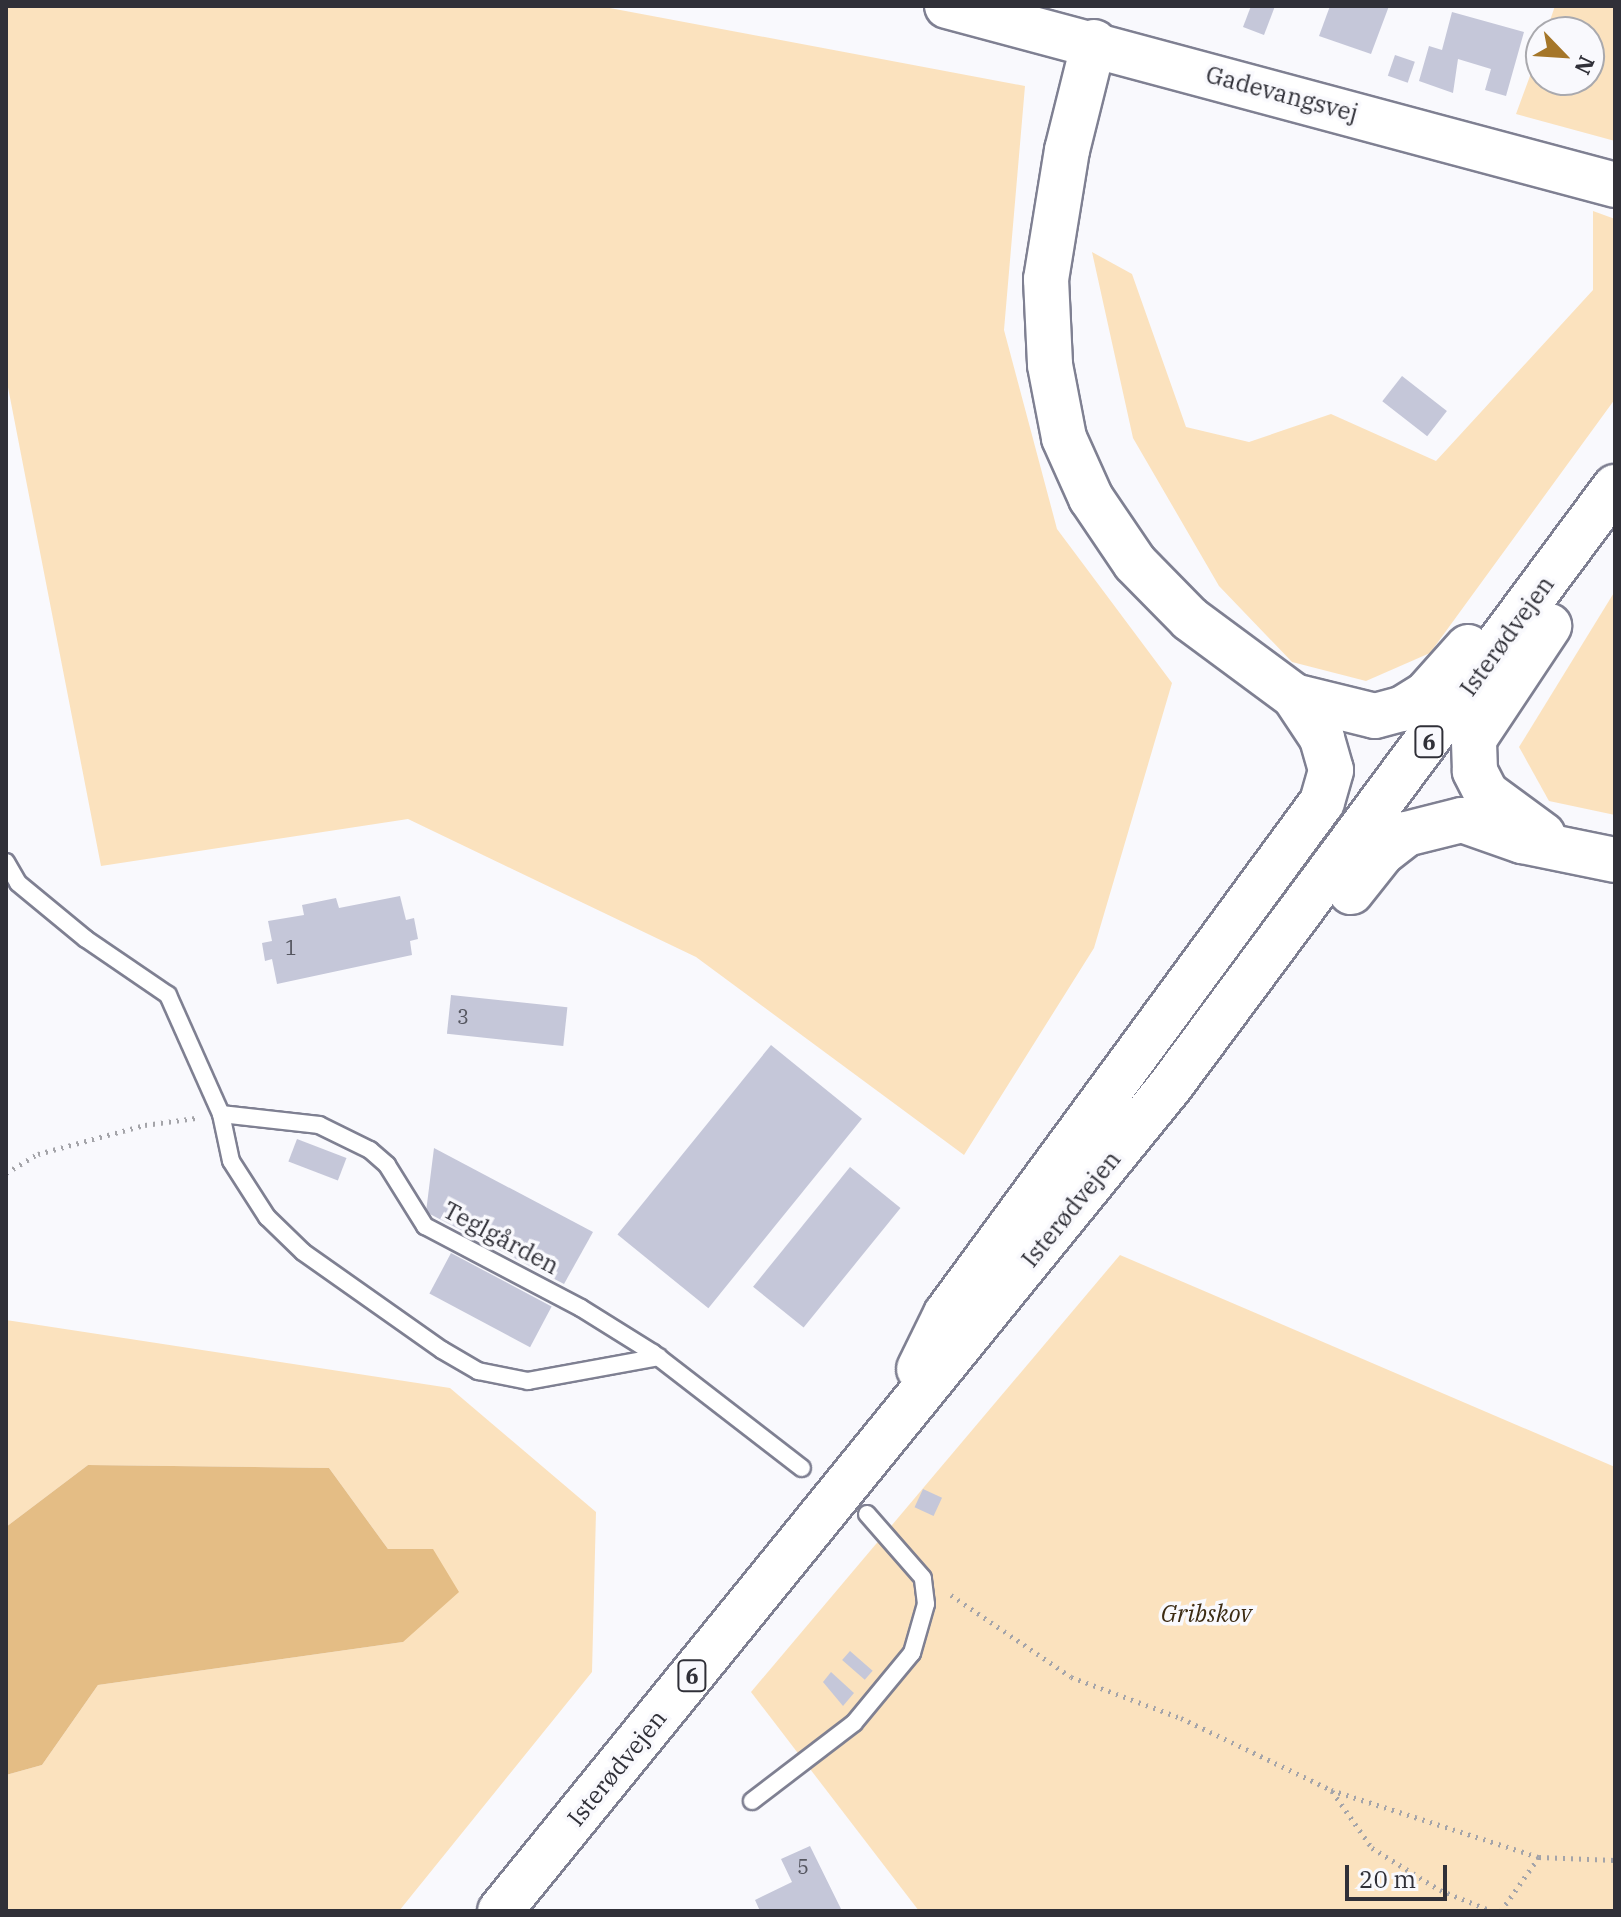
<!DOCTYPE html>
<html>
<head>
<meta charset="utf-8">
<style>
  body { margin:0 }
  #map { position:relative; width:1621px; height:1917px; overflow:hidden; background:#f9f9fd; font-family:"IBM Plex Serif",serif }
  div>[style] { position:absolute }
  .green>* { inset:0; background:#fbe2be }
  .water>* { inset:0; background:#e4bd85 }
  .building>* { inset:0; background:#c5c7d9; transform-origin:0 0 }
  .path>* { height:5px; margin-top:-2.5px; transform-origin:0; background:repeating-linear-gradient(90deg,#a4a4a9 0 2px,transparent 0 8px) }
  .roads { filter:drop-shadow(2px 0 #7f8092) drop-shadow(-2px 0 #7f8092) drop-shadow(0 2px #7f8092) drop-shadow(0 -2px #7f8092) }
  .lane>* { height:16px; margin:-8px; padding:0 8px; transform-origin:8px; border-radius:8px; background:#fff }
  .secondary>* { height:44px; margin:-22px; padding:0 22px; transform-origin:22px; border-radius:22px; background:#fff }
  .highway>* { height:44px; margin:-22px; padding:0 22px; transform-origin:22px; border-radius:22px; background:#fff }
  span { translate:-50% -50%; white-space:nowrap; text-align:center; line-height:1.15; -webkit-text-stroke:7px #f9f9fd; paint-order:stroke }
  .number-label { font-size:20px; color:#555660 }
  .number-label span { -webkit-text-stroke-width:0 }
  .shield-label span { padding:2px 6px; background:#f9f9fd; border:2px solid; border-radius:6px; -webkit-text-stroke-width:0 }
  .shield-label { font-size:22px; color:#303038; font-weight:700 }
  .street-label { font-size:24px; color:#303038 }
  .park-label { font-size:24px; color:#3c2b12; font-style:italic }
  .frame { position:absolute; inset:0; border:8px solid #303038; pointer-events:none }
  .north { position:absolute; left:1525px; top:16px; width:80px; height:80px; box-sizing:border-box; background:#f9f9fd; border:2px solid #a9a9ae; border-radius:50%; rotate:115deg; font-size:22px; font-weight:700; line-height:32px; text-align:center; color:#303038 }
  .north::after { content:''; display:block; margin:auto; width:28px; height:36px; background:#a57629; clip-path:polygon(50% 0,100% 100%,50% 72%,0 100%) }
  .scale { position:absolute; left:1345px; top:1865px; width:102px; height:36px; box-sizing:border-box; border:4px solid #303038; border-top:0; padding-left:10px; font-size:24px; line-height:28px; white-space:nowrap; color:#303038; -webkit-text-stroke:6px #f9f9fd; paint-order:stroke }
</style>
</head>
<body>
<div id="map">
  <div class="green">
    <div style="clip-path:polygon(6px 6px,599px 6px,1025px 86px,1004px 330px,1057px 529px,1172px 683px,1094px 948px,964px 1155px,696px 957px,408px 819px,101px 866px,6px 377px)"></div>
    <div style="clip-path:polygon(1555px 6px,1615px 6px,1615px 141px,1516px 114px,1541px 46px,1541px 80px,1589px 80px,1589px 32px,1546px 32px)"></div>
    <div style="clip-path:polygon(1593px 211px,1615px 219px,1615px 399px,1430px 653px,1366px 681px,1292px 662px,1219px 586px,1133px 438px,1092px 252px,1132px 274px,1186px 427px,1249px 442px,1331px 414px,1436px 461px,1593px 290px)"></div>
    <div style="clip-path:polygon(1615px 591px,1615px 815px,1549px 801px,1519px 747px)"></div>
    <div style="clip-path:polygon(1120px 1255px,1615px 1467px,1615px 1911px,919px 1911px,751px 1692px)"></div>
    <div style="clip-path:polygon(6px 1320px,450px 1388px,596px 1512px,592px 1672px,399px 1911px,6px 1911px,6px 1775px,42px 1765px,98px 1685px,403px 1642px,433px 1550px,388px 1549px,329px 1468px,88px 1465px,6px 1527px)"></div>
  </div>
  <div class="water">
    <div style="clip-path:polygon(88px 1465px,329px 1468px,388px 1549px,433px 1549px,459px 1592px,403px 1642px,98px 1685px,42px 1765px,6px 1775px,6px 1527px)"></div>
  </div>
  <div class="building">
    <div style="clip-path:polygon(1251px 6px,1275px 6px,1264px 35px,1243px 27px)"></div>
    <div style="clip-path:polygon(1330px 6px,1389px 6px,1371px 54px,1319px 36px)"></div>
    <div style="clip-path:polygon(1452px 12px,1524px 32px,1506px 96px,1485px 90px,1491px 69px,1458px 59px,1453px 93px,1419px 81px,1429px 46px,1442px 50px)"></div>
    <div style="left:1395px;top:55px;width:21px;height:22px;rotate:19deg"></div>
    <div style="left:1402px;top:376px;width:57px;height:32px;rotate:38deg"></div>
    <div style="clip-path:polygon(400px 896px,406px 920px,414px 918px,418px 939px,410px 941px,412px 955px,277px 984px,272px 959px,265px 961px,262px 943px,272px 941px,268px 921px,304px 915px,302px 905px,336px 898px,339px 908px)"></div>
    <div style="left:451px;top:995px;width:117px;height:39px;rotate:6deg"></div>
    <div style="left:771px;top:1045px;width:117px;height:244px;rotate:39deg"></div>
    <div style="left:297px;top:1139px;width:53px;height:24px;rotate:21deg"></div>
    <div style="clip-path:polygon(434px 1148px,593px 1232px,564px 1284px,426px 1212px)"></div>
    <div style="left:850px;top:1167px;width:65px;height:154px;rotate:39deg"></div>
    <div style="left:451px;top:1253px;width:114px;height:46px;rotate:28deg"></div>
    <div style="left:923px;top:1489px;width:21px;height:20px;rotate:25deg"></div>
    <div style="left:850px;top:1651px;width:30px;height:12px;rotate:41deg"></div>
    <div style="clip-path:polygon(831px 1672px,854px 1693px,843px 1706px,823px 1682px)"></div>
    <div style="clip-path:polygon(810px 1846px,842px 1911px,760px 1911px,755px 1900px,792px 1882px,781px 1859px)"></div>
  </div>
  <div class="path">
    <div style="left:6px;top:1173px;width:37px;rotate:-31deg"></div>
    <div style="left:38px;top:1154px;width:111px;rotate:-15.2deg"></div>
    <div style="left:145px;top:1125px;width:51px;rotate:-7.8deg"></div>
    <div style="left:951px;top:1595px;width:145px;rotate:34.3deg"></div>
    <div style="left:1071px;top:1677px;width:117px;rotate:20.4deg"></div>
    <div style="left:1181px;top:1718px;width:166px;rotate:25.6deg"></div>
    <div style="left:1331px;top:1790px;width:219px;rotate:17.9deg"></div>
    <div style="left:1332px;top:1791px;width:70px;rotate:54.9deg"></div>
    <div style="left:1372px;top:1848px;width:80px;rotate:31.7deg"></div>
    <div style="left:1440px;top:1890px;width:56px;rotate:22deg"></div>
    <div style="left:1501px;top:1911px;width:66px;rotate:-54.9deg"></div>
    <div style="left:1539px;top:1857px;width:76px;rotate:2.3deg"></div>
  </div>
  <div class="roads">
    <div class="lane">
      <div style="left:6px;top:862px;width:24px;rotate:60deg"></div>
      <div style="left:18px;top:883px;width:88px;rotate:39.5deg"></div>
      <div style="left:86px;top:939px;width:99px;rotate:34.3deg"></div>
      <div style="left:168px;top:995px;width:130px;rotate:66deg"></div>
      <div style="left:221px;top:1114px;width:99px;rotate:6.4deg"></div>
      <div style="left:319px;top:1125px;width:57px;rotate:26.1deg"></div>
      <div style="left:370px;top:1150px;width:23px;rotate:41deg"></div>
      <div style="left:387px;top:1165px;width:72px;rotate:58.1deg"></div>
      <div style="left:425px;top:1226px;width:176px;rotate:27.7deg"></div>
      <div style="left:581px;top:1308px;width:85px;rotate:32deg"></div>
      <div style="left:653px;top:1353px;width:188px;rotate:37.7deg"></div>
      <div style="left:221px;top:1114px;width:48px;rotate:78deg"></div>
      <div style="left:231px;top:1161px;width:67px;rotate:57.3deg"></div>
      <div style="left:267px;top:1217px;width:50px;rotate:44.2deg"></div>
      <div style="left:303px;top:1252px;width:170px;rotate:35.2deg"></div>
      <div style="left:442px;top:1350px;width:42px;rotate:30.3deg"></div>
      <div style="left:478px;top:1371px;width:51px;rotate:11.3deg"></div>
      <div style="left:528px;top:1381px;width:133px;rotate:-10.4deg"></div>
      <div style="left:752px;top:1801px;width:128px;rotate:-37.4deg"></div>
      <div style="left:854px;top:1723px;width:91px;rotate:-50.4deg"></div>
      <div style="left:912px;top:1653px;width:51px;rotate:-74.1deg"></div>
      <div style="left:926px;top:1604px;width:26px;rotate:-97deg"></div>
      <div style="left:923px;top:1578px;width:85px;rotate:-131.2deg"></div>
    </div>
    <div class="secondary">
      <div style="left:947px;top:6px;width:692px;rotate:15deg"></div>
    </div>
    <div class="highway">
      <div style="left:1094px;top:42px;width:111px;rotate:104deg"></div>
      <div style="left:1067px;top:150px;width:131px;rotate:99.2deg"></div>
      <div style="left:1046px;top:279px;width:86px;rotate:87.3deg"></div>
      <div style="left:1050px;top:365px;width:74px;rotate:79.1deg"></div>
      <div style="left:1064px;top:438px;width:66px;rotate:65.8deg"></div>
      <div style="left:1091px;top:498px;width:78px;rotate:55.9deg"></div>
      <div style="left:1135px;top:563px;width:78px;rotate:45.5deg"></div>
      <div style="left:1190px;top:619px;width:129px;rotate:36.5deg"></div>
      <div style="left:1294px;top:696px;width:83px;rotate:13.9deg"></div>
      <div style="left:1375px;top:716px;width:28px;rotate:-15deg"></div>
      <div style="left:1402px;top:709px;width:28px;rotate:-32deg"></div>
      <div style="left:1426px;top:694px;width:63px;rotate:-48.2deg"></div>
      <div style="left:1543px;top:835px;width:71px;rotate:-143.6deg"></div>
      <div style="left:1486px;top:793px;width:25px;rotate:-117deg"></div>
      <div style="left:1475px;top:771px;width:32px;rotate:-92deg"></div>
      <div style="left:1474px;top:739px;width:136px;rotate:-56.4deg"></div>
      <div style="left:1351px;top:892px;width:50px;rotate:-51.5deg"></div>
      <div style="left:1382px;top:853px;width:31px;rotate:-38deg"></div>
      <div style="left:1406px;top:834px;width:58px;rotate:-14deg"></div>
      <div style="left:1462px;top:820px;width:64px;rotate:19.3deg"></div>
      <div style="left:1522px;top:841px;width:95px;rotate:11.5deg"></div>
      <div style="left:919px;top:1369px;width:61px;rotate:-63.9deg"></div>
      <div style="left:946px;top:1314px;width:635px;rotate:-53.71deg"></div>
      <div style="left:1322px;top:802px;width:33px;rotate:-74deg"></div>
      <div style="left:1331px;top:770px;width:33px;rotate:-106deg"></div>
      <div style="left:1322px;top:738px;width:50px;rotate:-123.7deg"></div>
      <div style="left:500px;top:1911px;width:1064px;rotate:-50.91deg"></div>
      <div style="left:1171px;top:1085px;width:745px;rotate:-53.41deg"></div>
    </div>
  </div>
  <div class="number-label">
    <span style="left:291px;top:947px">1</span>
    <span style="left:463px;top:1016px">3</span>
    <span style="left:803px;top:1866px">5</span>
  </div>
  <div class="shield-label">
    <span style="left:1429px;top:742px">6</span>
    <span style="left:692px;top:1676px">6</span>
  </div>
  <div class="street-label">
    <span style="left:1282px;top:94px;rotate:15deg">Gadevangsvej</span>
    <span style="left:1507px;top:636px;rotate:-54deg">Isterødvejen</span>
    <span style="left:1071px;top:1209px;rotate:-51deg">Isterødvejen</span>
    <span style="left:501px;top:1238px;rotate:28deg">Teglgården</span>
    <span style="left:617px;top:1768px;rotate:-51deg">Isterødvejen</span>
  </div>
  <div class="park-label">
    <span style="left:1206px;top:1614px">Gribskov</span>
  </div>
  <div class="frame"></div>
  <div class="north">N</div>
  <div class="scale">20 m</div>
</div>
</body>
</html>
